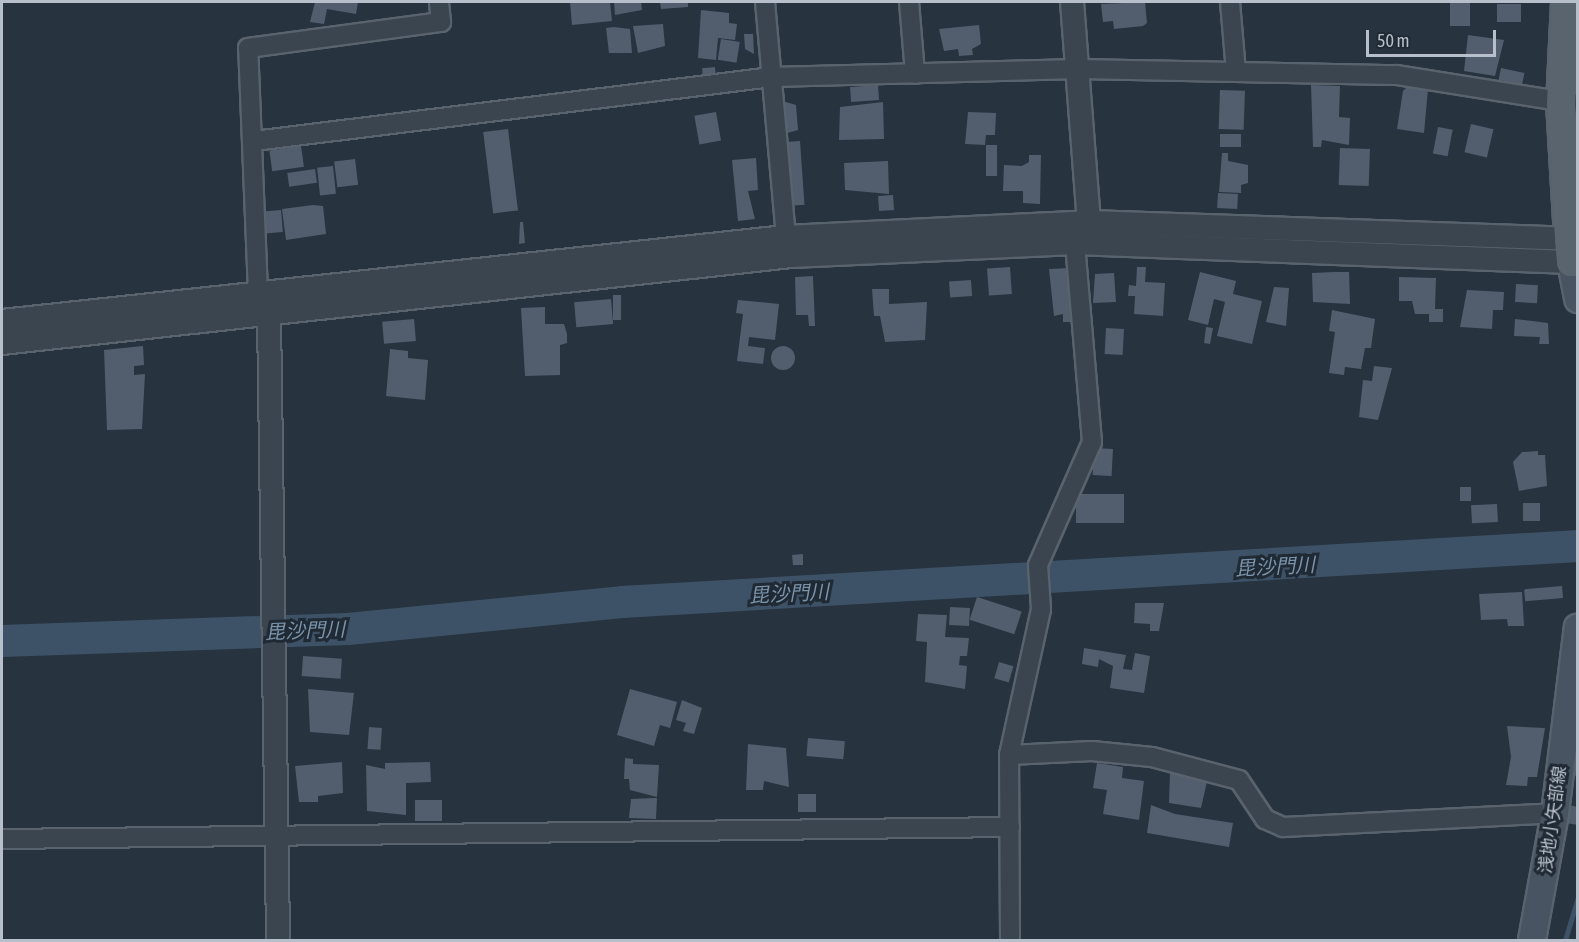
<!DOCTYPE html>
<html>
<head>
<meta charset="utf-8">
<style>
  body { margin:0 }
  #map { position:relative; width:1579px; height:942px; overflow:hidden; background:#27333f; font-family:"Asap Condensed","Noto Sans JP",sans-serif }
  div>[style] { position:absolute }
  .stream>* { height:5px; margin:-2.5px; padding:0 2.5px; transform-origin:2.5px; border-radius:2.5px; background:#3e5267 }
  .river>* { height:32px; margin:-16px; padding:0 16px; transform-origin:16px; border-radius:16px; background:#3e5267 }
  .building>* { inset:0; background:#525e6d; transform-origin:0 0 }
  .round { border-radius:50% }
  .roads { filter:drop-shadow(2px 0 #59636d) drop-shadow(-2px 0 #59636d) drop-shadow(0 2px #59636d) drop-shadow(0 -2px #59636d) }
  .minor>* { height:18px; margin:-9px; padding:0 9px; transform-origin:9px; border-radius:9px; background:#3b454f }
  .tertiary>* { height:22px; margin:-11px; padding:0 11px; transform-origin:11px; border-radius:11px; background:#3b454f }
  .secondary>* { height:26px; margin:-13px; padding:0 13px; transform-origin:13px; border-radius:13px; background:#495462 }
  .primary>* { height:28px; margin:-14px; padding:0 14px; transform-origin:14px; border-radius:14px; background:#59646f }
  span { translate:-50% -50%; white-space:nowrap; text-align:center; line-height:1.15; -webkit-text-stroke:6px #202a34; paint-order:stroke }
  .street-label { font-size:18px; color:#b7c0ca }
  .water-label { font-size:20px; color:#7a93aa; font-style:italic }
  .frame { position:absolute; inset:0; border:3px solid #b7c0ca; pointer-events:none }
  .scale { position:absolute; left:1366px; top:30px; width:130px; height:27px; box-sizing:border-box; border:3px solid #b7c0ca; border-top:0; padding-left:8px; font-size:18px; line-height:21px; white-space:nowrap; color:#b7c0ca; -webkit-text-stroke:4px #202a34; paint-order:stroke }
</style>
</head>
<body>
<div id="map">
  <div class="stream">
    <div style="left:1565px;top:940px;width:45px;rotate:-73.2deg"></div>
  </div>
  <div class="river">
    <div style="left:2px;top:641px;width:346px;rotate:-2deg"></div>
    <div style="left:348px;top:629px;width:275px;rotate:-5.6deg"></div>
    <div style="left:622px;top:602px;width:958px;rotate:-3.35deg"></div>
  </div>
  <div class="building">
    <div style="clip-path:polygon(315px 2px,358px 2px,356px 14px,327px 9px,324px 24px,310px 22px)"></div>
    <div style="clip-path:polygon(570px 2px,610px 2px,612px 21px,572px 25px)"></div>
    <div style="clip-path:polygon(614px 2px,641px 2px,642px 10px,615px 15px)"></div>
    <div style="clip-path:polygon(660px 2px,688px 2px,688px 7px,661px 9px)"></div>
    <div style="clip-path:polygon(1145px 2px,1147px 23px,1143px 26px,1114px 29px,1113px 21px,1103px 22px,1101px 4px)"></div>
    <div style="left:1450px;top:2px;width:20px;height:24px"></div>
    <div style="left:1497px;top:4px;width:24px;height:18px"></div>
    <div style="clip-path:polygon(701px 10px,729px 13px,729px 23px,737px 24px,735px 40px,718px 38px,716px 60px,698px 58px)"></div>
    <div style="clip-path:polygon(663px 24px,665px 46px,638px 53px,633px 26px)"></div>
    <div style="clip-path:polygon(979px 25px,981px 44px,972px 49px,973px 55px,959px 56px,958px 49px,944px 51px,939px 29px)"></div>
    <div style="clip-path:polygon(614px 27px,630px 29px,632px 53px,609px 53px,606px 28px)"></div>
    <div style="clip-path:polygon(744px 34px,753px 34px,754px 54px,745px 49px)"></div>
    <div style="clip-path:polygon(1468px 35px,1504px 40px,1495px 76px,1464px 71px)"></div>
    <div style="left:721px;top:39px;width:19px;height:21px;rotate:9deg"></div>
    <div style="left:715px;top:67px;width:11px;height:13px;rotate:85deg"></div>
    <div style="left:1501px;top:68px;width:24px;height:12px;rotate:12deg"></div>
    <div style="left:878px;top:85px;width:15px;height:28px;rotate:86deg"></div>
    <div style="clip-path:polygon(1311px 85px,1340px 86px,1339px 117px,1350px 118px,1349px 145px,1322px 140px,1321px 147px,1313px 147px)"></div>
    <div style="clip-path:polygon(1408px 86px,1428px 89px,1424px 133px,1397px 129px,1403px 91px)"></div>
    <div style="left:1220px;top:90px;width:25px;height:39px;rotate:2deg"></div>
    <div style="clip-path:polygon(786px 102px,796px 105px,798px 130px,773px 137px,771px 103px)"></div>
    <div style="clip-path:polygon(883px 102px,884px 139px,839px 140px,840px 107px)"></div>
    <div style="left:716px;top:112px;width:29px;height:22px;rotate:80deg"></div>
    <div style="clip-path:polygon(968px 112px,996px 113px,995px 135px,986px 135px,985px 145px,965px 144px)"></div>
    <div style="left:1471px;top:124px;width:23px;height:29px;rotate:13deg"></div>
    <div style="left:1438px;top:127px;width:15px;height:27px;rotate:11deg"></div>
    <div style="left:508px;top:129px;width:82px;height:25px;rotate:83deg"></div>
    <div style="left:1220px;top:134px;width:21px;height:13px"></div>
    <div style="left:800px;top:141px;width:64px;height:21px;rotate:86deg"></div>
    <div style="left:986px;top:145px;width:11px;height:31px"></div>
    <div style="left:301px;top:146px;width:21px;height:32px;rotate:82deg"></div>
    <div style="left:1340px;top:148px;width:30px;height:37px;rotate:2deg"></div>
    <div style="clip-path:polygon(1222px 153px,1228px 153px,1228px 161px,1248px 165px,1248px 183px,1241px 185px,1241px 193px,1219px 192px)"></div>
    <div style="clip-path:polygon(1029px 155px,1041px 155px,1040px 204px,1023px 203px,1023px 191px,1003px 191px,1004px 165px,1022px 166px,1029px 162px)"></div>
    <div style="clip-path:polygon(756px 158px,758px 190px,748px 191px,755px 219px,738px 221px,732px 160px)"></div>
    <div style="left:355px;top:159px;width:26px;height:21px;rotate:83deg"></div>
    <div style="clip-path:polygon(888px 161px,889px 194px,845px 190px,844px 163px)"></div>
    <div style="left:333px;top:166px;width:28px;height:16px;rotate:84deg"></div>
    <div style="left:315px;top:169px;width:14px;height:28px;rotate:82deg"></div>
    <div style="left:1218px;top:193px;width:20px;height:15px;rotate:3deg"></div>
    <div style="left:893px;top:195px;width:15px;height:15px;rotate:86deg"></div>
    <div style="clip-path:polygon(313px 205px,323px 206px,326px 234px,286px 240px,282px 209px)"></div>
    <div style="left:281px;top:210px;width:22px;height:21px;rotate:85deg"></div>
    <div style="clip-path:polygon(520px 222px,523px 222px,525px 243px,519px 244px)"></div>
    <div style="left:1010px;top:267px;width:27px;height:23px;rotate:86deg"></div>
    <div style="clip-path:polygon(1137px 267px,1146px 267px,1145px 282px,1165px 283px,1163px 316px,1134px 314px,1135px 296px,1128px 296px,1129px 285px,1136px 286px)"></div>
    <div style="clip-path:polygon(1070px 268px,1073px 314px,1071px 322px,1063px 322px,1063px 314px,1054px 316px,1049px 269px)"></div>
    <div style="clip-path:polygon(1200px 272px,1236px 281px,1233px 294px,1262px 301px,1252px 344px,1217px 336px,1225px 302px,1214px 299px,1208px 325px,1188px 320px)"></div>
    <div style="clip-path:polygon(1334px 272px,1349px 272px,1350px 304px,1313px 302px,1312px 273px)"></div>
    <div style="clip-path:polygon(1114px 273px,1116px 302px,1093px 303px,1095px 274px)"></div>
    <div style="clip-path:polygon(813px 276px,815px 326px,809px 326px,808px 315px,796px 315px,795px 277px)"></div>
    <div style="clip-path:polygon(1399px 277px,1436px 278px,1435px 309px,1443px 309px,1443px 322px,1429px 322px,1429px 314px,1415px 314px,1412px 301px,1399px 301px)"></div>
    <div style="left:971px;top:280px;width:16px;height:22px;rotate:86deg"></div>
    <div style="left:1516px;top:284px;width:22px;height:18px;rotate:3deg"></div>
    <div style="clip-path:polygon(1274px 287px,1289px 288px,1286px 326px,1266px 322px)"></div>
    <div style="clip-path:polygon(872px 289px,889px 289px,889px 304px,927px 302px,925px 340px,885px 342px,880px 316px,874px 316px)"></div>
    <div style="clip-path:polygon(1467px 290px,1504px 292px,1503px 310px,1493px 310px,1492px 329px,1460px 327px)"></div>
    <div style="left:613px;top:295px;width:8px;height:25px"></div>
    <div style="left:611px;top:299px;width:25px;height:37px;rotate:85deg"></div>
    <div style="clip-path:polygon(738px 300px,779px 304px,775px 340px,749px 337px,748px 346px,765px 348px,763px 364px,737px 361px,743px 314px,736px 313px)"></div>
    <div style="clip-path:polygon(545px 307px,545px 324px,564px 324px,567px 334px,567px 343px,560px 345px,560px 375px,525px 376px,521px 308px)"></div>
    <div style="clip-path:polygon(1332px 310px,1375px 319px,1371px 348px,1365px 348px,1361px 369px,1345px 367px,1344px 375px,1329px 373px,1335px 332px,1329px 331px)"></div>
    <div style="left:414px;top:319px;width:22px;height:32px;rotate:85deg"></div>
    <div style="clip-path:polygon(1515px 319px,1548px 323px,1549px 344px,1539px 344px,1540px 337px,1514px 336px)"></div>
    <div style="clip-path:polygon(1206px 327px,1213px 328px,1210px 344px,1204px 343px)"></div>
    <div style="left:1106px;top:328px;width:18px;height:26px;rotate:3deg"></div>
    <div style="clip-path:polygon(143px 346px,144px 365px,134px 366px,134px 375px,145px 374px,142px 429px,107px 430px,104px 350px)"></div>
    <div class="round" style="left:771px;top:346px;width:24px;height:24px"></div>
    <div style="clip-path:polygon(390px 349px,408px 351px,408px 358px,428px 360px,425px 400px,386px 396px)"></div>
    <div style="clip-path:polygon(1374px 366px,1392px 368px,1378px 420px,1359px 417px,1363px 380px,1372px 381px)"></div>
    <div style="left:1094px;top:448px;width:19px;height:27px;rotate:3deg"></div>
    <div style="clip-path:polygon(1538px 451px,1538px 455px,1545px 455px,1547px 486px,1519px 491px,1513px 462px,1522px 452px)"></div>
    <div style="left:1460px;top:487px;width:11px;height:14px"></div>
    <div style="left:1076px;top:494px;width:48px;height:29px"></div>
    <div style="left:1523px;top:503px;width:17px;height:18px"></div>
    <div style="left:1497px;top:504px;width:18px;height:26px;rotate:87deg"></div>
    <div style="clip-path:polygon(803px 554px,803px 565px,793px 565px,792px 555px)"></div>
    <div style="left:1562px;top:586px;width:12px;height:38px;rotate:85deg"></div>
    <div style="clip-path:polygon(1522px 592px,1524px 626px,1508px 626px,1507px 619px,1481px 620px,1479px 594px)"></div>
    <div style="left:977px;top:597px;width:47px;height:24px;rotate:18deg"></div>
    <div style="clip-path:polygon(1135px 603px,1164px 603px,1159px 631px,1150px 631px,1150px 624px,1134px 623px)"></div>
    <div style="left:950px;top:607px;width:20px;height:18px;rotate:3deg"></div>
    <div style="clip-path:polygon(918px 614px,947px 615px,945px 637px,969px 638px,967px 656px,960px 656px,959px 665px,967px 666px,965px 689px,925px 682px,927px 642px,916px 641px)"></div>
    <div style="clip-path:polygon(1084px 648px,1126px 655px,1123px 669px,1132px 670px,1135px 653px,1150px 656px,1144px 693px,1110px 688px,1113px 666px,1099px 659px,1098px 667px,1082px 664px)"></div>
    <div style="left:303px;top:656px;width:39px;height:20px;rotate:4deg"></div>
    <div style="left:999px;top:662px;width:15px;height:17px;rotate:16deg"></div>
    <div style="clip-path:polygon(308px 689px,354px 693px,349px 735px,310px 732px)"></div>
    <div style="clip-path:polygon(630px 689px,677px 702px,670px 728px,660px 725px,654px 746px,617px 735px)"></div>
    <div style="clip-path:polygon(682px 700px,702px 708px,694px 734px,683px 731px,686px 723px,676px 720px)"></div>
    <div style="clip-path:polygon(1507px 726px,1545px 728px,1537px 777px,1528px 777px,1527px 786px,1506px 785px,1511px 757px)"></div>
    <div style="left:369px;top:727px;width:13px;height:22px;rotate:4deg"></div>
    <div style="clip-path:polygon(1578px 729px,1578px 775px,1569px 778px)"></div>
    <div style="left:808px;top:738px;width:37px;height:18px;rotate:5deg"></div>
    <div style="clip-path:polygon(748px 744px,786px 748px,789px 787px,764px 781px,763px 790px,746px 790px)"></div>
    <div style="clip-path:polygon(625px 758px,633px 759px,633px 764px,659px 765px,657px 797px,630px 790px,629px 779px,624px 779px)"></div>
    <div style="clip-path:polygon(342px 762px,343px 793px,318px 796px,318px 802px,299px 802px,295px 766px)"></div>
    <div style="clip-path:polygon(430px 762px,431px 782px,406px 783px,406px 815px,367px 811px,366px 765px,385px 769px,385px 763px)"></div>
    <div style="clip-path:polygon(1097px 763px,1123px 767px,1122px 778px,1144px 781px,1139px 820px,1103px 814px,1107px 790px,1093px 788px)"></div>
    <div style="clip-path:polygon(1170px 773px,1208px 777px,1201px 808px,1169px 803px)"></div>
    <div style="left:798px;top:794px;width:18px;height:18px"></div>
    <div style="clip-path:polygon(654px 798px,657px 798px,656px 819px,629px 818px,631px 799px)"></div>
    <div style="left:415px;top:800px;width:27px;height:21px"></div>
    <div style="clip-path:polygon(1151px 805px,1175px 814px,1233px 823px,1229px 847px,1147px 833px)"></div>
    <div style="clip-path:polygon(1569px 805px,1578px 807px,1578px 825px,1566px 823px)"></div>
  </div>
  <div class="roads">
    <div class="minor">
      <div style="left:765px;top:2px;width:236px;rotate:84.9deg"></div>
      <div style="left:909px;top:2px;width:72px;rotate:85.2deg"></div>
      <div style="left:1230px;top:2px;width:70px;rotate:85.1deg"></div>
      <div style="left:254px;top:141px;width:522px;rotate:-7.04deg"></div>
      <div style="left:772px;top:77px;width:306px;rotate:-1.5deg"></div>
      <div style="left:1078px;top:69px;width:319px;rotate:1.1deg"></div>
      <div style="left:1397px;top:75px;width:183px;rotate:9.1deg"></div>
      <div style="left:258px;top:293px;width:245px;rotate:-92.3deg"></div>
      <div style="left:248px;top:48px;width:195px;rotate:-7.7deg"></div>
      <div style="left:441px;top:22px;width:20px;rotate:-96deg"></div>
      <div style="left:1009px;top:755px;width:83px;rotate:-2.8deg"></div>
      <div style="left:1092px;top:751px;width:60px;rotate:5.7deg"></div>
      <div style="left:1152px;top:757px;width:90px;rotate:14.8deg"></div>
      <div style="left:1239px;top:780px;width:47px;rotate:56.3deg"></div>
      <div style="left:1265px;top:819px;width:20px;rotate:24deg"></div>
      <div style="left:1283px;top:827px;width:272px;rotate:-2.9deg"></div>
      <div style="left:2px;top:839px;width:1008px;rotate:-0.68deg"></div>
      <div style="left:1010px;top:940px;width:185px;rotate:-90.3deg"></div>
      <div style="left:1009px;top:755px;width:149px;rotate:-77.6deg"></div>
      <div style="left:1041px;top:609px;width:44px;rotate:-93.9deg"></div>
      <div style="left:1038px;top:565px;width:134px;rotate:-66.3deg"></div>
      <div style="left:1092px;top:442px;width:200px;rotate:-94.9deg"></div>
    </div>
    <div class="tertiary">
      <div style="left:1072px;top:2px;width:221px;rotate:85.6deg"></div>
      <div style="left:1089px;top:222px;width:14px;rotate:124deg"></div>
      <div style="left:262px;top:302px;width:15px;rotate:62deg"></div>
      <div style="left:269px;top:315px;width:625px;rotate:89.17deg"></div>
      <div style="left:2px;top:321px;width:788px;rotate:-6.12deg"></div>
      <div style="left:786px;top:237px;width:303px;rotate:-2.8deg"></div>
      <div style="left:1089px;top:222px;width:480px;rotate:2deg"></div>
      <div style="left:2px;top:343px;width:794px;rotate:-6.29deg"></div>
      <div style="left:791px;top:256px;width:284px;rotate:-2.6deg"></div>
      <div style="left:1075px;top:243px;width:496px;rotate:2.2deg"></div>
    </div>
    <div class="secondary">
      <div style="left:1571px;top:262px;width:38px;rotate:79deg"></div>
      <div style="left:1532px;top:940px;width:129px;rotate:-79.7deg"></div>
      <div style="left:1555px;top:813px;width:187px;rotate:-83deg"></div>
    </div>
    <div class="primary">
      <div style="left:1566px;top:2px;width:101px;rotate:92.8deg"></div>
      <div style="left:1561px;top:103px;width:136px;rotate:86.6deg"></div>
      <div style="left:1569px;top:239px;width:23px;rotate:85deg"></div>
      <div style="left:1571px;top:262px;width:7px"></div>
    </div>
  </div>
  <div class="street-label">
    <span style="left:1553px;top:820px;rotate:-82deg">浅地小矢部線</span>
  </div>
  <div class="water-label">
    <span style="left:1275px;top:566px;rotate:-3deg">毘沙門川</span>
    <span style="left:789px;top:593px;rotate:-3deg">毘沙門川</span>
    <span style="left:305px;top:630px;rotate:-2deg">毘沙門川</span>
  </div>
  <div class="frame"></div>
  <div class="scale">50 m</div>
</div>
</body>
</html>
